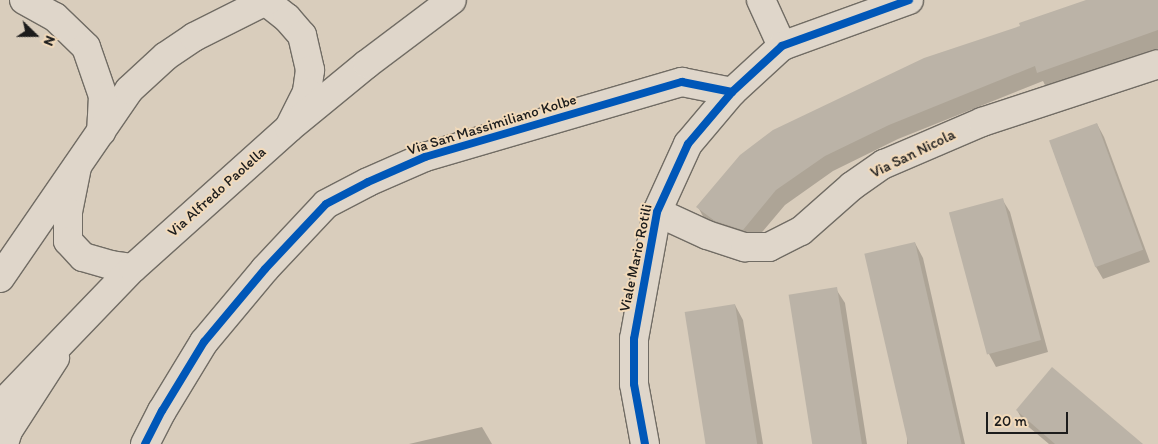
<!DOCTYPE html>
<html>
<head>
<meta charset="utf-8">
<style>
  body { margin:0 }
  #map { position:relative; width:1158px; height:444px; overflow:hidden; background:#d9cdbc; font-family:Itim,sans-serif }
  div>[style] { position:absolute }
  .shadow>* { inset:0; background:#0003 }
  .building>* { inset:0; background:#bbb3a7; transform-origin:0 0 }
  .roads { filter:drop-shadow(1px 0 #716c64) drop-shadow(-1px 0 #716c64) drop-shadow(0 1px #716c64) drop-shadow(0 -1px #716c64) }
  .minor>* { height:28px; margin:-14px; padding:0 14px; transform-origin:14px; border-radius:14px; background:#dfd6ca }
  .major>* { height:28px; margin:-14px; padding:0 14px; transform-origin:14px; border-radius:14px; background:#dfd6ca }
  .cycleway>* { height:8px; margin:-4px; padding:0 4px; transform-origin:4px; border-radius:4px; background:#0057b8 }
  span { translate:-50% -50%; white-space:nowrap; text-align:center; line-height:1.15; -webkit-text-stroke:4px #f2daba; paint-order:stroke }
  .street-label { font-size:15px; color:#1c1c1c }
  .north { position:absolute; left:10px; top:10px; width:50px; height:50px; -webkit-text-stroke:4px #f2daba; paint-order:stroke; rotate:112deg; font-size:14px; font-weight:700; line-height:20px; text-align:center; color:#1c1c1c }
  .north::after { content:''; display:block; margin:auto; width:18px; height:22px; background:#1c1c1c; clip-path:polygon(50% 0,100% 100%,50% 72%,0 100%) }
  .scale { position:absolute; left:986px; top:412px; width:82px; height:22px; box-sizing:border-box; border:2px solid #1c1c1c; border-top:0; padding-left:6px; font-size:15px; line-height:18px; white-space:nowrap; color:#1c1c1c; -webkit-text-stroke:4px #f2daba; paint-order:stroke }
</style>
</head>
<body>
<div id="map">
  <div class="shadow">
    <div style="clip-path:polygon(1090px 0,1158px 0,1158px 48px,1046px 87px,1043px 81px,898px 139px,833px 171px,785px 205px,752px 244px,706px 222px,698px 207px,774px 131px,924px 59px,1022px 27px)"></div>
    <div style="clip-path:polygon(1097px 124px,1104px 137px,1150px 262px,1103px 279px,1096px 267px,1050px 141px)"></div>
    <div style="clip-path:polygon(1002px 199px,1010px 212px,1048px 352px,996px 367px,989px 354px)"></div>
    <div style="clip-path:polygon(915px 243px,923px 258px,965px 444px,907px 444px)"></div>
    <div style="clip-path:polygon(836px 289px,845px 303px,867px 444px,813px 444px)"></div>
    <div style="clip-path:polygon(735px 305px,743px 320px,763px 444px,706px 444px)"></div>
    <div style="clip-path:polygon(1017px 410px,1141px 444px,1049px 444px,1024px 423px)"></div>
    <div style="clip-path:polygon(482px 427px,492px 444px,409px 444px)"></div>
  </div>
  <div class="building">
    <div style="clip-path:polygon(1086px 0,1158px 0,1158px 30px,1037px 73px,1035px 66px,889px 125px,825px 156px,776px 190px,743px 230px,715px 221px,696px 207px,740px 155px,773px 130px,924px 58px,1020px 26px,1019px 23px)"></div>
    <div style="left:1097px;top:123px;width:135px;height:51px;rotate:70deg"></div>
    <div style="left:1003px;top:198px;width:147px;height:56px;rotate:75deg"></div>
    <div style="left:915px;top:242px;width:207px;height:52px;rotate:77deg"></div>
    <div style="left:837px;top:287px;width:159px;height:49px;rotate:81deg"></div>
    <div style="left:735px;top:304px;width:142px;height:51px;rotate:81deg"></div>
    <div style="clip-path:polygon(1052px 367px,1143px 444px,1055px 444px,1016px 410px)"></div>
  </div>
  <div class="roads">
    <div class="minor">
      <div style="left:24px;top:0;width:35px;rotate:29deg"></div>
      <div style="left:55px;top:17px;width:43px;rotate:44.1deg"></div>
      <div style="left:86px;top:47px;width:52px;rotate:70.9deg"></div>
      <div style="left:103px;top:96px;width:36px;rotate:93deg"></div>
      <div style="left:264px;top:0;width:29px;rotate:38deg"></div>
      <div style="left:287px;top:18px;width:23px;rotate:49deg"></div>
      <div style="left:302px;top:35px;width:36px;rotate:77deg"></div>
      <div style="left:310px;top:70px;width:22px;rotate:98deg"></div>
      <div style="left:307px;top:92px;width:40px;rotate:116.6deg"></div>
      <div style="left:761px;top:0;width:51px;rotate:65.5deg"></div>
      <div style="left:77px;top:167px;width:46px;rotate:101.3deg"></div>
      <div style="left:68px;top:212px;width:29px;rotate:90deg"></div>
      <div style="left:68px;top:241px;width:22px;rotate:47deg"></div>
      <div style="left:83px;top:257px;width:29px;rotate:16deg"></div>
      <div style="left:111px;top:265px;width:22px;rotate:8deg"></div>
      <div style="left:657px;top:212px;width:55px;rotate:24.7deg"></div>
      <div style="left:707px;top:235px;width:40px;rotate:18deg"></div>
      <div style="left:745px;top:247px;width:24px"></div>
      <div style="left:769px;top:247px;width:36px;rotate:-27deg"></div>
      <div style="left:801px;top:231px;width:68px;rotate:-41.4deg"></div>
      <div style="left:852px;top:186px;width:39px;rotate:-35deg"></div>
      <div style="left:884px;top:164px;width:107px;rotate:-23.2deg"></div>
      <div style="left:982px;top:122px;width:185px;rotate:-18.2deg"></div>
      <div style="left:4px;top:444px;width:14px;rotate:-73deg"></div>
      <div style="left:8px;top:431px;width:87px;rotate:-57.2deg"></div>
      <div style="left:145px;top:444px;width:37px;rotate:-63deg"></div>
      <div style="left:162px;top:411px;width:81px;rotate:-58.7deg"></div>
      <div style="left:204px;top:342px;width:95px;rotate:-50.1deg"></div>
      <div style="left:265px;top:269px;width:89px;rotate:-46.8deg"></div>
      <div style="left:326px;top:204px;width:47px;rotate:-27.6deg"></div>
      <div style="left:368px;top:182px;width:62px;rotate:-23.7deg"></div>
      <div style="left:425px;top:157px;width:268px;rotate:-16.3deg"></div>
      <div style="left:682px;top:82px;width:51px;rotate:11.3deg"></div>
      <div style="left:645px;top:444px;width:61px;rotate:-100.4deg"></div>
      <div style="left:634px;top:384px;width:45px;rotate:-90deg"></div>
      <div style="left:634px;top:339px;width:129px;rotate:-79.7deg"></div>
      <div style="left:657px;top:212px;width:75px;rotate:-65.5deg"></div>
      <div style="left:688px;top:144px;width:68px;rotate:-49.8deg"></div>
      <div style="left:732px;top:92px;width:68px;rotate:-42.6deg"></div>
      <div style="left:782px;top:46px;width:135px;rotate:-19.9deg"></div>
    </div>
    <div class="major">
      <div style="left:0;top:278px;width:228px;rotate:-55.5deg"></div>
      <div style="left:129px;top:90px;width:50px;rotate:-42.6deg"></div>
      <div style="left:166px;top:56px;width:34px;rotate:-34deg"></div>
      <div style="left:194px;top:37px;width:83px;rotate:-26.6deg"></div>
      <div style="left:0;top:406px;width:192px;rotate:-46.1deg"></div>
      <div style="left:133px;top:268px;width:210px;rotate:-41.9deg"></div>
      <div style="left:289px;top:128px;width:101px;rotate:-39.4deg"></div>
      <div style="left:367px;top:64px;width:106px;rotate:-37deg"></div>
    </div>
  </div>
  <div class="cycleway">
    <div style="left:145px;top:444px;width:37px;rotate:-63deg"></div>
    <div style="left:162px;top:411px;width:81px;rotate:-58.7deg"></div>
    <div style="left:204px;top:342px;width:95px;rotate:-50.1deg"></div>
    <div style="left:265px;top:269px;width:89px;rotate:-46.8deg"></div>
    <div style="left:326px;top:204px;width:47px;rotate:-27.6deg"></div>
    <div style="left:368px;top:182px;width:62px;rotate:-23.7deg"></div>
    <div style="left:425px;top:157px;width:268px;rotate:-16.3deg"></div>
    <div style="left:682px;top:82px;width:51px;rotate:11.3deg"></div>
    <div style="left:645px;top:444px;width:61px;rotate:-100.4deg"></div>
    <div style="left:634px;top:384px;width:45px;rotate:-90deg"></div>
    <div style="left:634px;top:339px;width:129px;rotate:-79.7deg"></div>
    <div style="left:657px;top:212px;width:75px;rotate:-65.5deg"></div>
    <div style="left:688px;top:144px;width:68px;rotate:-49.8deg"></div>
    <div style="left:732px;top:92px;width:68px;rotate:-42.6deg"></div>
    <div style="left:782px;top:46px;width:135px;rotate:-19.9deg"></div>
  </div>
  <div class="street-label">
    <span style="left:492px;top:125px;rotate:-17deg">Via San Massimiliano Kolbe</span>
    <span style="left:913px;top:154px;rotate:-26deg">Via San Nicola</span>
    <span style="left:217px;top:192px;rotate:-42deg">Via Alfredo Paolella</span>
    <span style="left:636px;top:258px;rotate:-78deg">Viale Mario Rotili</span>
  </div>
  <div class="north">N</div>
  <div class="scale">20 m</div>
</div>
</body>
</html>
